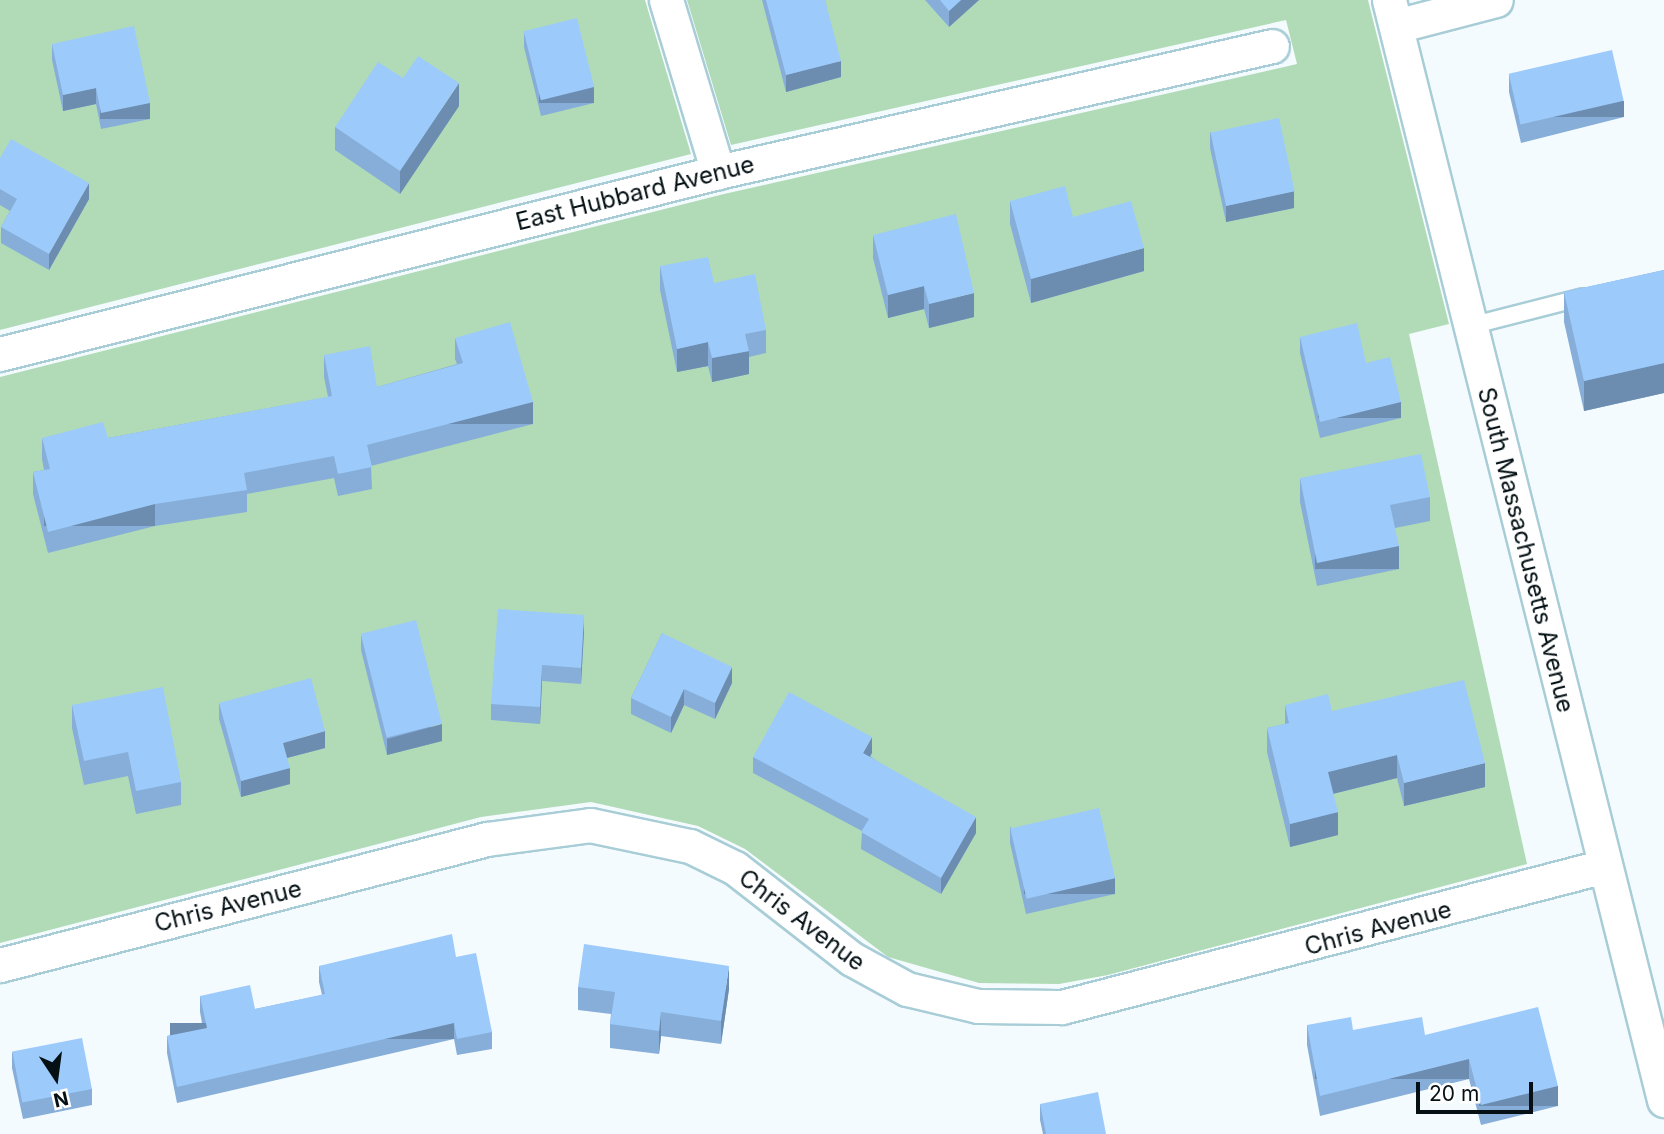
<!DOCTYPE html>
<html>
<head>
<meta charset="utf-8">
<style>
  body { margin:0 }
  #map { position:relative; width:1664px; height:1134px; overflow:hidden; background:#f4fbfe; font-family:Inter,sans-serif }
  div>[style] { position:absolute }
  .green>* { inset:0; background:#b1dbb7 }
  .roads { filter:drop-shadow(2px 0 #a8cdd7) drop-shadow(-2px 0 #a8cdd7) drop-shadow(0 2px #a8cdd7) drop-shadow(0 -2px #a8cdd7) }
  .lane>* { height:16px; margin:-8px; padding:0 8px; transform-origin:8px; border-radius:8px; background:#fff }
  .street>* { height:33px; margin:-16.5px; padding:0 16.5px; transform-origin:16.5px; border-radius:16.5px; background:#fff }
  .wall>* { inset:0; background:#86aed8 }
  .shaded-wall>* { inset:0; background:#6d8db0; transform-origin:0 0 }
  .building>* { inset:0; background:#9ccafb; transform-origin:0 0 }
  span { translate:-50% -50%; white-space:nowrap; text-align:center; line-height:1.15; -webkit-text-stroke:5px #fff; paint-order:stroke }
  .street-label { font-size:24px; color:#041014 }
  .north { position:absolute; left:21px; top:1043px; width:70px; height:70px; -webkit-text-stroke:5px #fff; paint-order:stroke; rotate:167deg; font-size:19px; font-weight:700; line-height:28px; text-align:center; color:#041014 }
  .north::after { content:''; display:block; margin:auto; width:24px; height:32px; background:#041014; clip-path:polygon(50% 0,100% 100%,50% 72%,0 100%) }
  .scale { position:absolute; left:1416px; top:1082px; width:117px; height:32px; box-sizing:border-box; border:4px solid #041014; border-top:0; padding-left:9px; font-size:21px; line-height:24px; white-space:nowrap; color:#041014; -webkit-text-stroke:5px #fff; paint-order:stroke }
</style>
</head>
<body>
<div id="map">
  <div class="green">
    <div style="clip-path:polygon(0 0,645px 0,691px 154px,0 330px)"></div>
    <div style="clip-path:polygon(687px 0,1368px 0,1449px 324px,1409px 334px,1527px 864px,1108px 975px,1059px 984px,979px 983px,888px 957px,745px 849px,698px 826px,591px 802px,481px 817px,0 943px,0 377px,724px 194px,1297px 64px,1286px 20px,731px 145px)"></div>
  </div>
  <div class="roads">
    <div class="lane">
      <div style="left:1470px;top:326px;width:117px;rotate:-14.4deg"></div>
    </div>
    <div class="street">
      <div style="left:666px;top:0;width:180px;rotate:73.2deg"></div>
      <div style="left:1389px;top:0;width:1134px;rotate:75.96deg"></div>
      <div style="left:1396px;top:26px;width:103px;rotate:-14.6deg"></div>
      <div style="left:0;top:354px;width:741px;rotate:-14.22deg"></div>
      <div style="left:718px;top:172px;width:568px;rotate:-12.81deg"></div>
      <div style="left:0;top:965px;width:503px;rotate:-14.51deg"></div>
      <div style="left:487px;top:839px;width:104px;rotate:-7.7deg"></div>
      <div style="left:590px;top:825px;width:102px;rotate:11.9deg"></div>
      <div style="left:690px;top:846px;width:50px;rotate:26.1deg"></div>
      <div style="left:735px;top:868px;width:148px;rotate:37.9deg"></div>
      <div style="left:852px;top:959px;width:63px;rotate:28.6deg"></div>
      <div style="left:907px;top:989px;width:73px;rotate:13.5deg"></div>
      <div style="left:978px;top:1006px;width:84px;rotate:0.7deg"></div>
      <div style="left:1062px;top:1007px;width:561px;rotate:-14.56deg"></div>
    </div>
  </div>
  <div class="wall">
    <div style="clip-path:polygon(762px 0,825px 0,841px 77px,786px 92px)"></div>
    <div style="clip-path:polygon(925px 0,979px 0,949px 27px)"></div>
    <div style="clip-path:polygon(524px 31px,594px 103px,541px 116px,524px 47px)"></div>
    <div style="clip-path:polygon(52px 44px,150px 119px,101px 129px,96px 104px,63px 111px,52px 60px)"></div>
    <div style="clip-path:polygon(1509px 75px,1624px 117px,1521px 143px,1509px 92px)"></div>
    <div style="clip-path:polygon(459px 106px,400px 194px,335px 150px,335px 127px)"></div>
    <div style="clip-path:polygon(1210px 132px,1294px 208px,1226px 222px,1210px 148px)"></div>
    <div style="clip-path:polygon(0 158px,89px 199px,49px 270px,1px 243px,1px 227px,10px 211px,0 205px)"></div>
    <div style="clip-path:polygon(1010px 201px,1073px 217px,1144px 271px,1031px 303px,1010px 224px)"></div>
    <div style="clip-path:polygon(873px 235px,974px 317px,929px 328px,924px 309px,888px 318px,873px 258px)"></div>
    <div style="clip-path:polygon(660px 266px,714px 283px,766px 330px,766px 353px,749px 357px,749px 374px,712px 382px,708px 366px,677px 372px,660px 290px)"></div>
    <div style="clip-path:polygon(1664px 270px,1664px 393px,1584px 411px,1564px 322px,1564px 292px)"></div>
    <div style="clip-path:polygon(1300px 337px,1366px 363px,1401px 418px,1320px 438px,1300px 353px)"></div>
    <div style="clip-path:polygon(455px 338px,533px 424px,371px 466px,372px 489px,338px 496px,334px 478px,247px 494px,247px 512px,155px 526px,48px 553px,33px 494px,33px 472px,44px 470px,42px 459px,42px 438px,108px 438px,328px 397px,324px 377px,324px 355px,377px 387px,457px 364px,455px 359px)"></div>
    <div style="clip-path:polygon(1300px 478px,1430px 497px,1430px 521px,1395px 528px,1399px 569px,1317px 586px,1300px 502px)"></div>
    <div style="clip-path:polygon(584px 631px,581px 684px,542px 681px,540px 724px,491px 720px,491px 704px)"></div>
    <div style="clip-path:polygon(662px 633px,732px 683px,715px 719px,684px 705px,671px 733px,631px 714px,631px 698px)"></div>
    <div style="clip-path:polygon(361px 634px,442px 741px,387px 755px,361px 650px)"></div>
    <div style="clip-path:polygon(219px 703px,325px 748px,287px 758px,290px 784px,241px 797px,219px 719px)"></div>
    <div style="clip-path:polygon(72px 705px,181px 782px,181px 805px,136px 814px,128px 776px,84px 785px,72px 728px)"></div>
    <div style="clip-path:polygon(1285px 705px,1332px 711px,1485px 787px,1404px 806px,1397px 778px,1333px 794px,1338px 835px,1290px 847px,1267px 752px,1267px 728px,1285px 724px)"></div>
    <div style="clip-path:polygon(872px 753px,870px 756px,976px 833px,941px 894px,861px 849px,862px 831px,753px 773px,753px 757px)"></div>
    <div style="clip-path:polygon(1010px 827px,1115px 894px,1026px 914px,1010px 843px)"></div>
    <div style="clip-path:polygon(456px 957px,492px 1032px,492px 1049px,457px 1055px,454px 1039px,177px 1103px,167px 1053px,167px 1036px,203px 1029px,200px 1012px,200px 996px,255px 1009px,322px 995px,319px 982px,319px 966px)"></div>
    <div style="clip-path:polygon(578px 987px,729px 989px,721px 1044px,661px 1036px,659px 1054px,610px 1048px,610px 1024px,611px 1014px,578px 1010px)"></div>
    <div style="clip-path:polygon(1307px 1025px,1353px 1030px,1425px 1035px,1558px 1106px,1481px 1125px,1469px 1079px,1320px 1116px,1307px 1045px)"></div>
    <div style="clip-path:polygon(12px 1052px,92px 1089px,92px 1105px,23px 1119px,12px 1068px)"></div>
    <div style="clip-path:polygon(1040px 1104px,1106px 1134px,1043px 1134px,1040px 1120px)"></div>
  </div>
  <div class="shaded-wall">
    <div style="clip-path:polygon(961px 0,979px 0,949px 27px,949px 11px)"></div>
    <div style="clip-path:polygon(841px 61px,841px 77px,786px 92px,786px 75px)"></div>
    <div style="clip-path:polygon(459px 83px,459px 106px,400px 194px,400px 171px)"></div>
    <div style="left:594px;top:87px;width:16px;height:55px;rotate:90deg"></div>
    <div style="clip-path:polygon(96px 88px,96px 104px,63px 111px,63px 95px)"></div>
    <div style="left:1624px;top:101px;width:16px;height:106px;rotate:90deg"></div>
    <div style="left:150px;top:103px;width:16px;height:50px;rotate:90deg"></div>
    <div style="clip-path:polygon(89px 183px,89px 199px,49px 270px,49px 254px)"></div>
    <div style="clip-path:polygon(1294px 191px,1294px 208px,1226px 222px,1226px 206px)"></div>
    <div style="clip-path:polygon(1144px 248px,1144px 271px,1031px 303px,1031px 279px)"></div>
    <div style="clip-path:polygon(924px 286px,924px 309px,888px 318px,888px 295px)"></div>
    <div style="clip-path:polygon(974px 293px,974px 317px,929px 328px,929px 304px)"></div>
    <div style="clip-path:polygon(708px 342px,708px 366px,677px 372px,677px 349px)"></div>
    <div style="clip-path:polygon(749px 351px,749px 374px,712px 382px,712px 358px)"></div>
    <div style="clip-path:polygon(1664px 363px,1664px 393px,1584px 411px,1584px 381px)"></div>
    <div style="left:533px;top:402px;width:22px;height:171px;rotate:90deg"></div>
    <div style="left:1401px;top:402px;width:16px;height:83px;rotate:90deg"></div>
    <div style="left:155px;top:504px;width:22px;height:111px;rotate:90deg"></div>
    <div style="left:1399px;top:546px;width:23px;height:84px;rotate:90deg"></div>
    <div style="clip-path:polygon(584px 615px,584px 631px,581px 684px,581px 668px)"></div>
    <div style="clip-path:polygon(542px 665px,542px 681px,540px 724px,540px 707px)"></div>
    <div style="clip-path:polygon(732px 667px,732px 683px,715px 719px,715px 703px)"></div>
    <div style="clip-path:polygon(684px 689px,684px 705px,671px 733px,671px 717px)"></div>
    <div style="clip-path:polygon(442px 724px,442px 741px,387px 755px,387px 739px)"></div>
    <div style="clip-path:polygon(325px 731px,325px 748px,283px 759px,283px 743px)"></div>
    <div style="clip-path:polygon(872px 737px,872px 753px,863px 769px,863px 753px)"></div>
    <div style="clip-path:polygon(1397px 755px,1397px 778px,1328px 795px,1328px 772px)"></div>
    <div style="clip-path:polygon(1485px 763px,1485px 787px,1404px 806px,1404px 783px)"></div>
    <div style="clip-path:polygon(290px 768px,290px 784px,241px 797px,241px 781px)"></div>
    <div style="clip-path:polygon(1338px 812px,1338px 835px,1290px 847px,1290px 824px)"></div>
    <div style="clip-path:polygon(976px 817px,976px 833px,941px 894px,941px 878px)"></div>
    <div style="left:1115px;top:878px;width:16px;height:91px;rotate:90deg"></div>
    <div style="clip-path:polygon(729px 966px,729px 989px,721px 1044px,721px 1021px)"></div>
    <div style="clip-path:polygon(661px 1012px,661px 1036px,659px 1054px,659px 1031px)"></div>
    <div style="left:454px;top:1023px;width:16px;height:284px;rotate:90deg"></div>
    <div style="left:1469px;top:1059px;width:20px;height:154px;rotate:90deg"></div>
    <div style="left:1558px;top:1086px;width:20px;height:79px;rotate:90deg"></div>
  </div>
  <div class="building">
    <div style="clip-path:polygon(766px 0,825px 0,841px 61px,786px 75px)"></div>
    <div style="clip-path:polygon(940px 0,961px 0,949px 11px)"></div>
    <div style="left:577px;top:18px;width:71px;height:55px;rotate:76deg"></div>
    <div style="clip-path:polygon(134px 26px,150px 103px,101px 113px,96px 88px,63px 95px,52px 44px)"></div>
    <div style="left:1612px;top:50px;width:52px;height:106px;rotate:77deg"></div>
    <div style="clip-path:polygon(418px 56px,459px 83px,400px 171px,335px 127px,378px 62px,403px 78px)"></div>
    <div style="left:1279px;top:118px;width:75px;height:70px;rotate:78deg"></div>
    <div style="clip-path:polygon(11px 139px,89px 183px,49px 254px,1px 227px,17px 199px,0 189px,0 158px)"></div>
    <div style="clip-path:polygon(1065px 186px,1073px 217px,1131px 201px,1144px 248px,1031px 279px,1010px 201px)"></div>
    <div style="clip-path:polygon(956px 214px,974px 293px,929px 304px,924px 286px,888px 295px,873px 235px)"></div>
    <div style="clip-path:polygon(708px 257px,714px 283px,755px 274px,766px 330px,745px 334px,749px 351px,712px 358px,708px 342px,677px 349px,660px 266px)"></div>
    <div style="clip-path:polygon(1664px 270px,1664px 363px,1584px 381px,1564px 292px)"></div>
    <div style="clip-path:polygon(510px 322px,533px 402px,367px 445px,372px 467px,338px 474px,334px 456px,244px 473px,247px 490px,155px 504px,48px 532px,33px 472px,50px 469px,42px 438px,103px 422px,108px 438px,332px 396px,324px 355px,370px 346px,377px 387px,463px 363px,455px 338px)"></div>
    <div style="clip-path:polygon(1357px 323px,1366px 363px,1390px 357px,1401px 402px,1320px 422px,1300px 337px)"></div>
    <div style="clip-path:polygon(1421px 454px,1430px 497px,1390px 505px,1399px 546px,1317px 563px,1300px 478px)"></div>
    <div style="clip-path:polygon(498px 609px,584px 615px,581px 668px,542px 665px,540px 707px,491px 704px)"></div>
    <div style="left:416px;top:620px;width:107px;height:57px;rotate:76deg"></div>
    <div style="clip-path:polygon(662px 633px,732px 667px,715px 703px,684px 689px,671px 717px,631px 698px)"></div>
    <div style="clip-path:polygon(311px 678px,325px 731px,283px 743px,290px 768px,241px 781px,219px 703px)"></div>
    <div style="clip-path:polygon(1464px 680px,1485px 763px,1404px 783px,1397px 755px,1328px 772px,1338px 812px,1290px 824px,1267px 728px,1289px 723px,1285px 705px,1328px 694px,1332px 711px)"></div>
    <div style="clip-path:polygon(163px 687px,181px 782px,136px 791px,128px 752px,84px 761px,72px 705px)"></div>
    <div style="clip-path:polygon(789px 692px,872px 737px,863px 753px,976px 817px,941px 878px,861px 832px,869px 819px,753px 757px)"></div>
    <div style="left:1099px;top:808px;width:72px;height:91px;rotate:77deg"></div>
    <div style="clip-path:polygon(452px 934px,456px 957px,476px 953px,492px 1032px,457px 1039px,454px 1023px,177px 1087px,167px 1036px,207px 1028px,200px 996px,250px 985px,255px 1009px,325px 994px,319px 966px)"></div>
    <div style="clip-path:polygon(584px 944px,729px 966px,721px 1021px,661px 1012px,659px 1031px,610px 1024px,615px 992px,578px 987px)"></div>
    <div style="clip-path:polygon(1538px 1007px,1558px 1086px,1481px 1105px,1469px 1059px,1320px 1096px,1307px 1025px,1351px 1017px,1353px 1030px,1422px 1017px,1425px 1035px)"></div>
    <div style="left:82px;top:1038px;width:52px;height:71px;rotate:79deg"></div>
    <div style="clip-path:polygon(1098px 1092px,1106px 1134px,1046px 1134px,1040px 1104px)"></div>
  </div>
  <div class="street-label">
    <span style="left:635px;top:193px;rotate:-14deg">East Hubbard Avenue</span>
    <span style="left:1526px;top:550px;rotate:76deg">South Massachusetts Avenue</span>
    <span style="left:228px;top:906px;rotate:-14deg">Chris Avenue</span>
    <span style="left:802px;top:920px;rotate:37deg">Chris Avenue</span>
    <span style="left:1378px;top:928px;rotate:-15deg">Chris Avenue</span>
  </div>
  <div class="north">N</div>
  <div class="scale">20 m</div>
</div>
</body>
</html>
